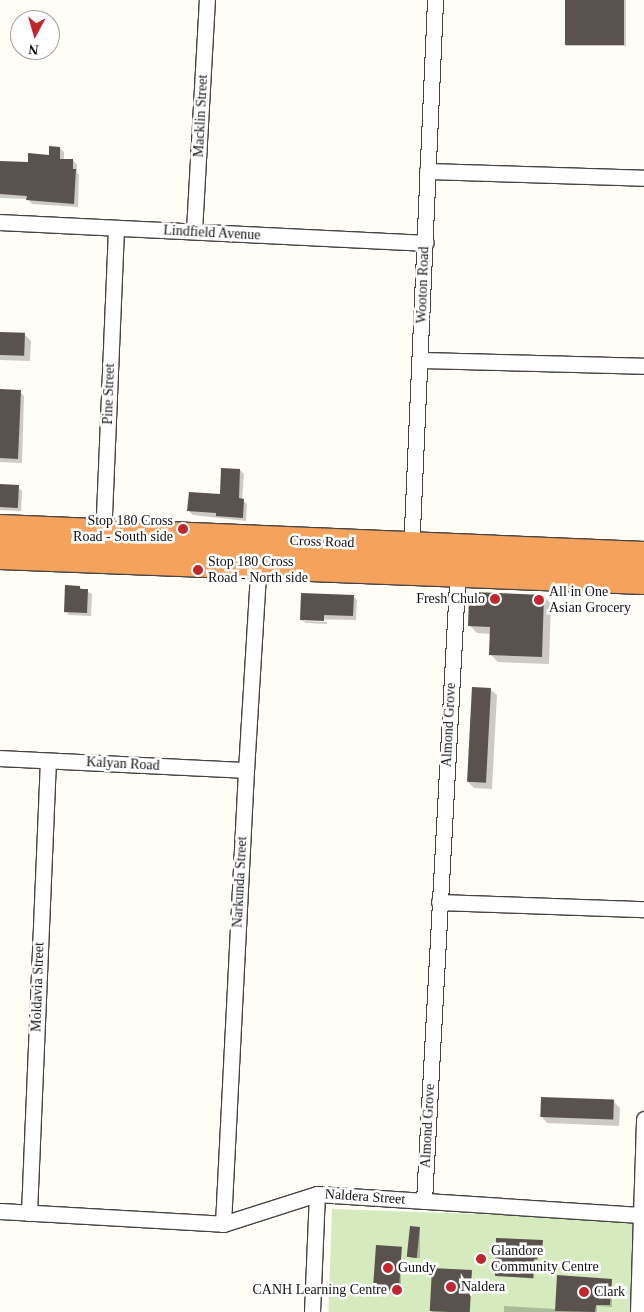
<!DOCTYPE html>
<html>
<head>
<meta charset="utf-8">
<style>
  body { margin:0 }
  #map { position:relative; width:644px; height:1312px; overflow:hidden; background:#fffdf5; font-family:"Times New Roman",serif }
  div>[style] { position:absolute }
  .green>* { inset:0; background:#d5ebbd; transform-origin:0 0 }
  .shadow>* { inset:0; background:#0003; transform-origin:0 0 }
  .building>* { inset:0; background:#5a524d; transform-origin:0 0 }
  .roads { filter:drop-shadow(1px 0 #444) drop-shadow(-1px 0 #444) drop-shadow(0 1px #444) drop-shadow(0 -1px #444) }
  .street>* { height:15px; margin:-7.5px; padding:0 7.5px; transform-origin:7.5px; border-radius:7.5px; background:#fff }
  .highway>* { height:28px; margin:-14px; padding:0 14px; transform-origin:14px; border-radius:14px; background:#f5a25d }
  .dots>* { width:14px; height:14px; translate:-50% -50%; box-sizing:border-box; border:2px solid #fff; border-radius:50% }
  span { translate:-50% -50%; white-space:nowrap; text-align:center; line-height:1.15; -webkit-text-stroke:5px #fff; paint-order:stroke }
  .street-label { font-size:14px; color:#111 }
  .poi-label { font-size:14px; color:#111 }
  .right { translate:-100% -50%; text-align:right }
  .left { translate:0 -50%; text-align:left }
  .north { position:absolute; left:10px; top:10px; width:50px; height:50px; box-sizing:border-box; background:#fff; border:1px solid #a0a0a0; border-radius:50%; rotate:186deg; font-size:14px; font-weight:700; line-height:20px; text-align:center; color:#111 }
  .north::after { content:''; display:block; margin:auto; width:18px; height:22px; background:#c4262e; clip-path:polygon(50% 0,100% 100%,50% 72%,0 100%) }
</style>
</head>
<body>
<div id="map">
  <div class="green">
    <div style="left:332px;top:1209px;width:302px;height:103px;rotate:2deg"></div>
  </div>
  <div class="shadow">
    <div style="left:566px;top:0;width:60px;height:46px"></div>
    <div style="clip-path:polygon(60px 148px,64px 152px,64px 160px,73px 160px,77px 165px,77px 172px,79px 175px,78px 207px,32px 204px,28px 199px,0 198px,0 162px,29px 163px,50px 156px)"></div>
    <div style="clip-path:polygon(0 333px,25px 335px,31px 341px,30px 361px,0 360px)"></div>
    <div style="clip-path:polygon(20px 392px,24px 396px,22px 463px,0 462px,0 394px)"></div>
    <div style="clip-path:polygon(240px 470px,244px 474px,242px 500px,247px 504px,246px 521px,193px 515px,189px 511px,221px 495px)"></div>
    <div style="clip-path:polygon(0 486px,18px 487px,22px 491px,21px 511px,0 510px)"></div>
    <div style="clip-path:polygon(79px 587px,92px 594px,91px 616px,69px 615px,65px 611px)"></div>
    <div style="clip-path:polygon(353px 596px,357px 600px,356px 620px,304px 619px,304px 621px,327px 622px,327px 624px,306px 623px,301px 619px)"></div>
    <div style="clip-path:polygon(544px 596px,551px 604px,549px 664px,498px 662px,490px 654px,491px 634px,477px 633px,469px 625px)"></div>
    <div style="clip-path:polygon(490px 689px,497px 695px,492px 789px,474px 788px,468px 782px)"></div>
    <div style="clip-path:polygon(614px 1102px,620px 1108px,619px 1126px,547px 1123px,541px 1116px)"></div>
    <div style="clip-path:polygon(420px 1228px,420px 1258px,412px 1258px,410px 1256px)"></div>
    <div style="clip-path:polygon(542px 1242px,543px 1252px,539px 1251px,538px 1260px,535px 1260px,534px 1279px,496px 1275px)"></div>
    <div style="clip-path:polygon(401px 1248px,401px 1292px,377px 1290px,375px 1288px)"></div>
    <div style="clip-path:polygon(471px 1271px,470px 1312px,432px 1312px,431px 1311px)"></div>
    <div style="clip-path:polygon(612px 1280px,612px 1307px,597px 1306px,597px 1312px,504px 1312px,504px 1306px,556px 1309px)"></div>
  </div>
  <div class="building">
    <div style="left:565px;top:0;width:59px;height:45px"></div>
    <div style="clip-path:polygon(49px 146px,60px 147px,60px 159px,73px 159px,73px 169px,76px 169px,74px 204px,26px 200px,27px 196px,0 194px,0 161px,28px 162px,28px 153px,49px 155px)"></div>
    <div style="left:0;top:332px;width:25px;height:23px;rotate:2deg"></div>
    <div style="clip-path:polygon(0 389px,21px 390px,18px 459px,0 458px)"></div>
    <div style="clip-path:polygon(221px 468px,240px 469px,239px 498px,244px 499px,243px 518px,216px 516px,216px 513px,187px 511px,189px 492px,220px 494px)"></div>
    <div style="left:0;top:484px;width:19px;height:23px;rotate:3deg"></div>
    <div style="clip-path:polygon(65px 585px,80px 586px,80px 589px,88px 589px,87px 613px,64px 612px)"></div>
    <div style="clip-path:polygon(473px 592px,544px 595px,542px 657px,489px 655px,490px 627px,468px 626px,469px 596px)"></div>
    <div style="clip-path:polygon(301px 593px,354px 595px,353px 616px,324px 615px,324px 621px,300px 620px)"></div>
    <div style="left:472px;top:687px;width:19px;height:95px;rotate:3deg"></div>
    <div style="left:541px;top:1097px;width:73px;height:20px;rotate:2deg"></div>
    <div style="left:410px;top:1226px;width:10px;height:31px;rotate:6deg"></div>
    <div style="clip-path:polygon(496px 1238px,543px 1240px,542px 1251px,538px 1250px,537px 1259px,534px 1259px,533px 1278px,495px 1276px)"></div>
    <div style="left:376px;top:1245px;width:26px;height:44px;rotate:4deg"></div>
    <div style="left:432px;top:1268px;width:40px;height:43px;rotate:3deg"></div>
    <div style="clip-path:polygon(557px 1275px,612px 1279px,610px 1305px,596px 1305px,595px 1312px,555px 1311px)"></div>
  </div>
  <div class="roads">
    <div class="street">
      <div style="left:427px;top:171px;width:217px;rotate:1.8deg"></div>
      <div style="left:0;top:222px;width:426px;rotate:2.8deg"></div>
      <div style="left:194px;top:231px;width:231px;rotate:-86.8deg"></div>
      <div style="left:420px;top:360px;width:224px;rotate:1.5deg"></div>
      <div style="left:103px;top:539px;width:311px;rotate:-87.6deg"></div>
      <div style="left:411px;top:553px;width:554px;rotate:-87.51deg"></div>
      <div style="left:0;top:758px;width:246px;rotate:2.8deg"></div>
      <div style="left:439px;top:902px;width:205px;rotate:2deg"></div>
      <div style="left:424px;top:1201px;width:636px;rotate:-86.94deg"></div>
      <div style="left:0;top:1211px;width:223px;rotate:3.3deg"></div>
      <div style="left:223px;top:1224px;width:99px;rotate:-17.7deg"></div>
      <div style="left:317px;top:1194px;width:328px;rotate:3.7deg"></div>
      <div style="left:29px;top:1213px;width:452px;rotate:-87.6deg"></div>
      <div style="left:223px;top:1224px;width:455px;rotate:-87.1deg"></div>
      <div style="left:246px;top:770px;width:211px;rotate:-86.5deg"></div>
      <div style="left:312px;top:1312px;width:118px;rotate:-87.6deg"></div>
      <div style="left:638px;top:1312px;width:193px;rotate:-88.2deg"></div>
    </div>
    <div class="highway">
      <div style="left:0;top:529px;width:645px;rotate:2.4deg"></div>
      <div style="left:0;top:555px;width:644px;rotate:2.22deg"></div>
    </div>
  </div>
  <div class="dots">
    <div style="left:183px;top:529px;background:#c4262e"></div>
    <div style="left:198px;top:570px;background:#c4262e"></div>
    <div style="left:495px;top:599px;background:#c4262e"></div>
    <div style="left:539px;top:600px;background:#c4262e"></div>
    <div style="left:481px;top:1259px;background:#c4262e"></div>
    <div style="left:388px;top:1268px;background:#c4262e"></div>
    <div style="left:451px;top:1287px;background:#c4262e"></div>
    <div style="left:397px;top:1290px;background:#c4262e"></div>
    <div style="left:584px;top:1292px;background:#c4262e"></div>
  </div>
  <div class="street-label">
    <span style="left:201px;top:116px;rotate:-87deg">Macklin Street</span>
    <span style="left:212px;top:233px;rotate:3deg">Lindfield Avenue</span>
    <span style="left:423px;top:285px;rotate:-88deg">Wooton Road</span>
    <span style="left:109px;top:394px;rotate:-88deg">Pine Street</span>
    <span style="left:322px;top:542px;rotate:2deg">Cross Road</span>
    <span style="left:449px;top:725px;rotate:-87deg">Almond Grove</span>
    <span style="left:123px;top:764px;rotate:3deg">Kalyan Road</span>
    <span style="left:240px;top:882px;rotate:-87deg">Narkunda Street</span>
    <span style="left:38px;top:987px;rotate:-88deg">Moldavia Street</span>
    <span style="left:428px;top:1126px;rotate:-87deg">Almond Grove</span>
    <span style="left:365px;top:1197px;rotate:4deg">Naldera Street</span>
  </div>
  <div class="poi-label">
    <span class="right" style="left:173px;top:529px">Stop 180 Cross<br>Road - South side</span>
    <span class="left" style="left:208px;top:570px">Stop 180 Cross<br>Road - North side</span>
    <span class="left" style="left:549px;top:600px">All in One<br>Asian Grocery</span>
    <span class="right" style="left:485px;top:599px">Fresh Chulo</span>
    <span class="left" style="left:491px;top:1259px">Glandore<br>Community Centre</span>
    <span class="left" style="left:398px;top:1268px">Gundy</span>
    <span class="left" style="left:461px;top:1287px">Naldera</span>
    <span class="right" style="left:387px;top:1290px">CANH Learning Centre</span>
    <span class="left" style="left:594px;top:1292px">Clark</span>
  </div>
  <div class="north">N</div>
</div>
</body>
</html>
